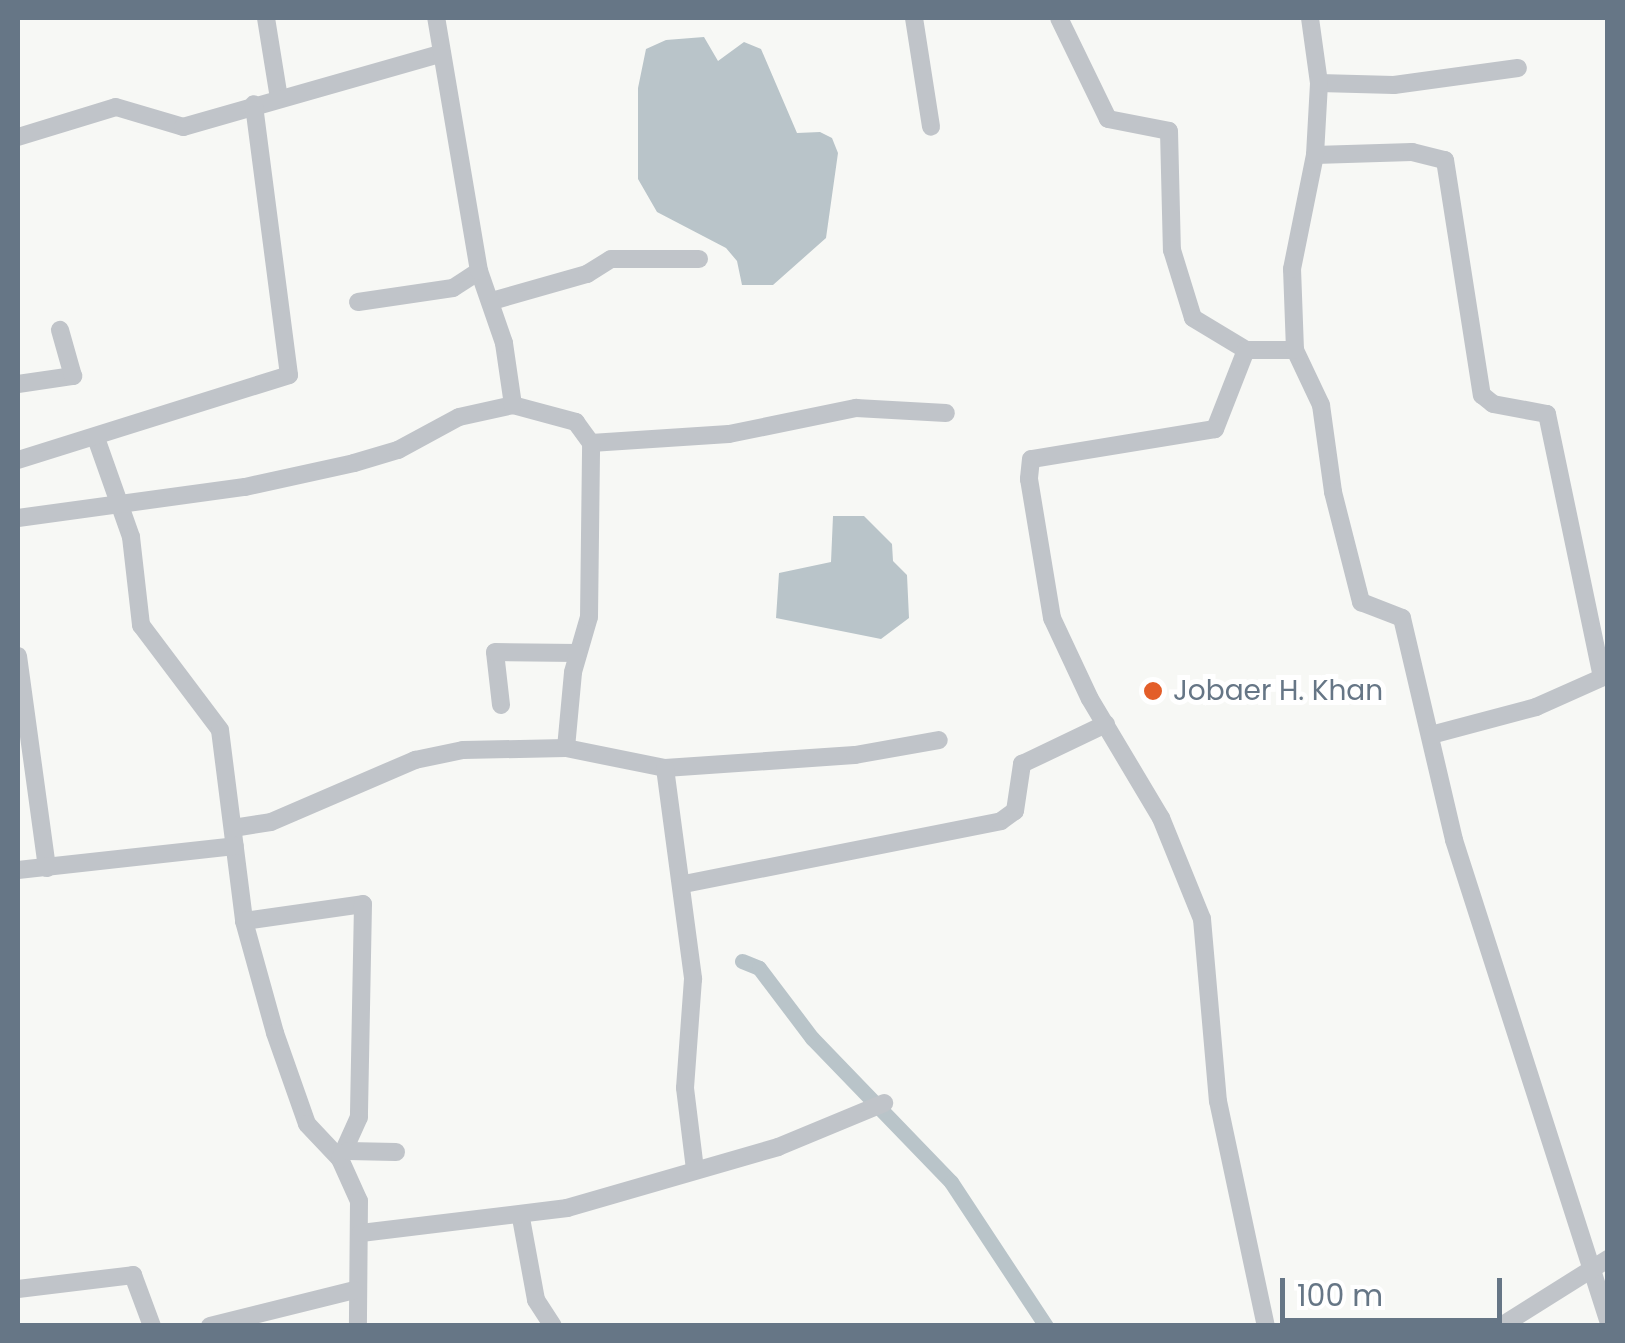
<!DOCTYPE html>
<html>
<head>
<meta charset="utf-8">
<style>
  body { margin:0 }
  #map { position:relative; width:1625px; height:1343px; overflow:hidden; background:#f7f8f5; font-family:Poppins,sans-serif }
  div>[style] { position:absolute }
  .water>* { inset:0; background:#b9c4c9 }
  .canal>* { height:15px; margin:-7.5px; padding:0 7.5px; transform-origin:7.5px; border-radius:7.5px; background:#b9c4c9 }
  .minor>* { height:18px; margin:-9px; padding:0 9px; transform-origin:9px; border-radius:9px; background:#c0c4c9 }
  .dots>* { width:28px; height:28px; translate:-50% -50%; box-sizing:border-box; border:5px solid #fff; border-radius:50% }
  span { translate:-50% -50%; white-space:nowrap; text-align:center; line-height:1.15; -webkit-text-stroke:10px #fff; paint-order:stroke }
  .poi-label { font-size:28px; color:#667686 }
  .left { translate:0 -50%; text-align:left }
  .frame { position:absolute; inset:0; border:20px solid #667686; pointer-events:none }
  .scale { position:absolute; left:1280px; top:1278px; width:222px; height:45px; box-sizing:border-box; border:5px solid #667686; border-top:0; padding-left:12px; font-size:30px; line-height:35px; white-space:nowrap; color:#667686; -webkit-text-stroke:8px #fff; paint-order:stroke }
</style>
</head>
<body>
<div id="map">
  <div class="water">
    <div style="clip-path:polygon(704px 37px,718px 61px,744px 42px,761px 49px,797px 133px,820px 132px,832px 138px,838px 153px,826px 238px,773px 285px,742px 285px,737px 261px,726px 248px,657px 212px,638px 179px,638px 88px,646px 49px,666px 40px)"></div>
    <div style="clip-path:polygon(833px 516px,864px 516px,892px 544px,893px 561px,907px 575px,909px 618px,881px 639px,776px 618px,779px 573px,831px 562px)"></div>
  </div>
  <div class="canal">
    <div style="left:742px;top:961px;width:18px;rotate:22deg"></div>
    <div style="left:759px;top:968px;width:88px;rotate:52.9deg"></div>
    <div style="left:812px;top:1038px;width:200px;rotate:46deg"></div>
    <div style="left:951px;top:1182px;width:173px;rotate:56.6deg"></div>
  </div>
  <div class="minor">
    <div style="left:266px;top:18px;width:81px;rotate:80.8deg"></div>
    <div style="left:914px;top:18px;width:110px;rotate:81.1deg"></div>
    <div style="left:1059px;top:18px;width:112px;rotate:64.1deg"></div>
    <div style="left:1108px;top:119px;width:62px;rotate:11.1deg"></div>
    <div style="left:1169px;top:131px;width:119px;rotate:88.6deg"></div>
    <div style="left:1172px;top:250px;width:71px;rotate:72.8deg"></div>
    <div style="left:1193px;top:318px;width:62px;rotate:31.1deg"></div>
    <div style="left:1246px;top:350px;width:49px"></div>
    <div style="left:1295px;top:350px;width:61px;rotate:64.7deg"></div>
    <div style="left:1321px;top:405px;width:88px;rotate:82.1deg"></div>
    <div style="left:1333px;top:492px;width:114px;rotate:75.7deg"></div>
    <div style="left:1361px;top:602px;width:44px;rotate:21.3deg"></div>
    <div style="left:1402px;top:618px;width:228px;rotate:76.8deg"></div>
    <div style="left:1454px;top:840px;width:504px;rotate:72.21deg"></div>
    <div style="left:1319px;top:83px;width:75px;rotate:1.5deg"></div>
    <div style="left:1394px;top:85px;width:125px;rotate:-7.8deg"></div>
    <div style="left:18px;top:137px;width:102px;rotate:-17deg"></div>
    <div style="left:116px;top:107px;width:70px;rotate:16.6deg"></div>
    <div style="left:183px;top:127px;width:269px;rotate:-15.9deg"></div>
    <div style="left:1315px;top:155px;width:97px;rotate:-1.8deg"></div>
    <div style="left:1412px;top:152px;width:34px;rotate:14deg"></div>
    <div style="left:1445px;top:160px;width:238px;rotate:81.1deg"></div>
    <div style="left:1482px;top:395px;width:14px;rotate:39deg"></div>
    <div style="left:1493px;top:404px;width:55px;rotate:10.5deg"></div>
    <div style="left:1547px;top:414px;width:269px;rotate:78.2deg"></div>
    <div style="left:492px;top:301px;width:99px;rotate:-15.9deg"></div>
    <div style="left:587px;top:274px;width:28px;rotate:-32deg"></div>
    <div style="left:611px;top:259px;width:88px"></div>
    <div style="left:358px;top:302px;width:96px;rotate:-8.4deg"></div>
    <div style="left:453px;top:288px;width:31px;rotate:-33deg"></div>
    <div style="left:1246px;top:350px;width:85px;rotate:111.4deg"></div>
    <div style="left:1215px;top:429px;width:186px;rotate:170.7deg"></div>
    <div style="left:1031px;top:459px;width:20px;rotate:96deg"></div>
    <div style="left:1029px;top:479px;width:141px;rotate:80.6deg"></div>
    <div style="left:1052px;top:618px;width:89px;rotate:64.9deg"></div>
    <div style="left:1090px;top:699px;width:139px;rotate:59.2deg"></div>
    <div style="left:1161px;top:818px;width:109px;rotate:67.9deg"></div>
    <div style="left:1202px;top:919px;width:183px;rotate:85deg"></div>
    <div style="left:1218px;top:1101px;width:230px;rotate:78deg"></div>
    <div style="left:1295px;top:350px;width:81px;rotate:-92.1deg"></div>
    <div style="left:1292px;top:269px;width:116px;rotate:-78.6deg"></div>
    <div style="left:1315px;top:155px;width:72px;rotate:-86.8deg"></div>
    <div style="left:1319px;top:83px;width:66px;rotate:-97.9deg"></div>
    <div style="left:18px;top:384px;width:56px;rotate:-8.3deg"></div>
    <div style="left:73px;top:376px;width:48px;rotate:-105.8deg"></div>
    <div style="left:96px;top:438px;width:105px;rotate:70.5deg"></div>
    <div style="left:131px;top:537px;width:89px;rotate:83.5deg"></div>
    <div style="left:141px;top:625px;width:131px;rotate:53deg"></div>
    <div style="left:220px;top:730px;width:193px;rotate:82.8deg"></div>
    <div style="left:244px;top:921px;width:116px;rotate:74.5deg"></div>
    <div style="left:275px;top:1033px;width:96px;rotate:70.6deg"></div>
    <div style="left:307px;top:1124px;width:48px;rotate:46.7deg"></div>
    <div style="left:340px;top:1159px;width:46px;rotate:65.7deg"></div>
    <div style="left:359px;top:1201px;width:125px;rotate:90.5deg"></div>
    <div style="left:591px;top:443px;width:138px;rotate:-3.7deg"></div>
    <div style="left:729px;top:434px;width:130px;rotate:-11.6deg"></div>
    <div style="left:856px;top:408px;width:90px;rotate:3.2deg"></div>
    <div style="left:18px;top:460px;width:284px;rotate:-17.4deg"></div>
    <div style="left:289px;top:375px;width:273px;rotate:-97.4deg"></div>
    <div style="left:18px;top:518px;width:229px;rotate:-7.8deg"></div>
    <div style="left:245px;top:487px;width:112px;rotate:-12.4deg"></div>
    <div style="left:354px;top:463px;width:46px;rotate:-16.5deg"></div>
    <div style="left:398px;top:450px;width:69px;rotate:-28.4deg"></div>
    <div style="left:459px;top:417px;width:55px;rotate:-12.5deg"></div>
    <div style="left:18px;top:656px;width:214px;rotate:82.2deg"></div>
    <div style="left:501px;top:705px;width:53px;rotate:-96.5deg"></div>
    <div style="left:495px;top:652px;width:82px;rotate:0.7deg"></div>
    <div style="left:1431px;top:735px;width:109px;rotate:-14.9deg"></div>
    <div style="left:1536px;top:707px;width:79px;rotate:-24deg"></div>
    <div style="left:566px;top:748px;width:101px;rotate:11.4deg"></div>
    <div style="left:665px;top:768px;width:190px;rotate:-3.9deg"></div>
    <div style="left:855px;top:755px;width:85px;rotate:-10.1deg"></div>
    <div style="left:665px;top:768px;width:213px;rotate:82.4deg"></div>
    <div style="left:693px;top:979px;width:109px;rotate:94.2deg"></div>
    <div style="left:685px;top:1088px;width:83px;rotate:83deg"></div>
    <div style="left:233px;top:828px;width:38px;rotate:-9deg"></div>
    <div style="left:271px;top:822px;width:157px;rotate:-23.3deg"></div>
    <div style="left:415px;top:760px;width:49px;rotate:-11.8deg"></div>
    <div style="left:463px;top:750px;width:103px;rotate:-1.1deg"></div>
    <div style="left:566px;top:748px;width:76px;rotate:-84.7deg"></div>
    <div style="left:573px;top:672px;width:57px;rotate:-73.8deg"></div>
    <div style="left:589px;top:617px;width:174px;rotate:-89.3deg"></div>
    <div style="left:591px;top:443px;width:26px;rotate:-126deg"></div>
    <div style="left:576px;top:422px;width:65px;rotate:-164.9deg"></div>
    <div style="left:513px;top:405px;width:63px;rotate:-98.3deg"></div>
    <div style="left:504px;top:343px;width:76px;rotate:-109.1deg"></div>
    <div style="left:479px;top:271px;width:257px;rotate:-99.6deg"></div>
    <div style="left:18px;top:870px;width:218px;rotate:-6.3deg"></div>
    <div style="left:684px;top:884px;width:323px;rotate:-11.2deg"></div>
    <div style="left:1001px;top:821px;width:17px;rotate:-36deg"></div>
    <div style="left:1015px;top:811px;width:48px;rotate:-81.5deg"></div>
    <div style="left:1022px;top:764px;width:93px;rotate:-25.5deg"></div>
    <div style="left:244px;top:921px;width:120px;rotate:-8.1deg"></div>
    <div style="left:363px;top:904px;width:213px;rotate:91.1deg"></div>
    <div style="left:359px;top:1117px;width:46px;rotate:114.3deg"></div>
    <div style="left:348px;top:1151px;width:48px;rotate:1.2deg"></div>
    <div style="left:521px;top:1218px;width:83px;rotate:79.6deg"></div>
    <div style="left:536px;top:1300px;width:31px;rotate:57deg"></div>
    <div style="left:361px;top:1233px;width:208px;rotate:-6.9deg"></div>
    <div style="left:567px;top:1208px;width:220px;rotate:-16.1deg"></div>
    <div style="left:778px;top:1147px;width:115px;rotate:-22.5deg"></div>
    <div style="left:18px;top:1289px;width:116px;rotate:-6.9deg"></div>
    <div style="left:133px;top:1275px;width:54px;rotate:69.6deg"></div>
    <div style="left:210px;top:1326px;width:148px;rotate:-14deg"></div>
    <div style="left:1501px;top:1326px;width:126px;rotate:-32.1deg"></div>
  </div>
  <div class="dots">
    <div style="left:1153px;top:691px;background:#e35e29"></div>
  </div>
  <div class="poi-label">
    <span class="left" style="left:1173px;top:691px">Jobaer H. Khan</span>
  </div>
  <div class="frame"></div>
  <div class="scale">100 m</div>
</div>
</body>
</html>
